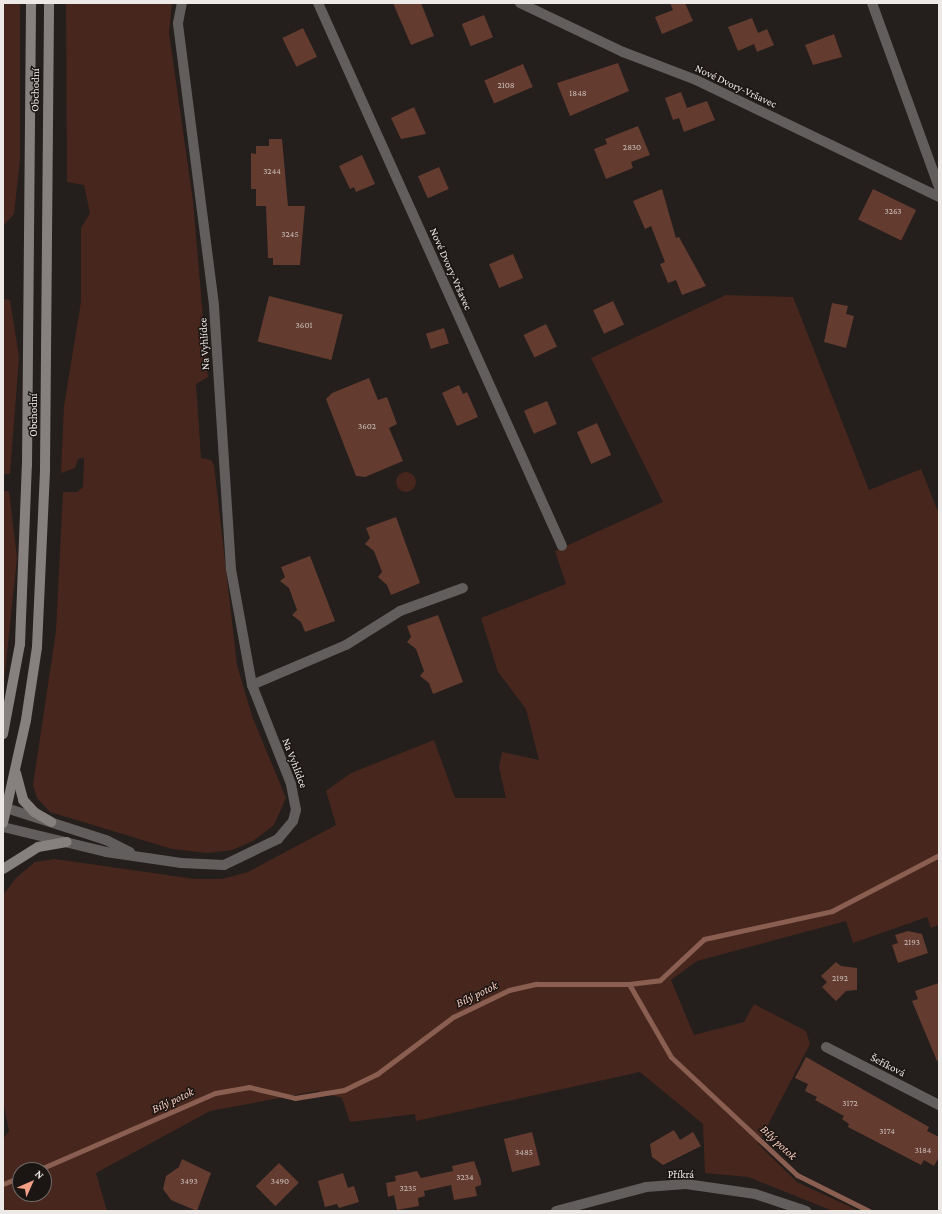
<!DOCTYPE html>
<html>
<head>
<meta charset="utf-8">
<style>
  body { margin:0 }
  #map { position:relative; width:942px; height:1214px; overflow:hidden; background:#241e1c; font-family:"Crimson Pro",serif }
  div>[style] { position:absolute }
  .green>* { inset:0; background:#47271d }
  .round { border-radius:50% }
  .stream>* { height:5px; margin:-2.5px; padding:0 2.5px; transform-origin:2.5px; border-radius:2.5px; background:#8a5f51 }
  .building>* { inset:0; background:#633b2f; transform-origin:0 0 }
  .minor>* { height:10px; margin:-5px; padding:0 5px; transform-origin:5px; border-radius:5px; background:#615e5d }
  .secondary>* { height:10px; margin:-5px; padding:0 5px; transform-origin:5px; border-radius:5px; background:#86817f }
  span { translate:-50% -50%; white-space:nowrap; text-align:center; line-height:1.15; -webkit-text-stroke:3px #1b1513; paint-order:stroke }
  .number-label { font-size:9px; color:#cabeb9 }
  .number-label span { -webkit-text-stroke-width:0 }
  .street-label { font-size:11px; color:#ede9e7 }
  .water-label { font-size:12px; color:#facdbf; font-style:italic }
  .frame { position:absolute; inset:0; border:4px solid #ede9e7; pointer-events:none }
  .north { position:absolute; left:12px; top:1162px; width:40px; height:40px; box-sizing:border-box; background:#1b1513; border:1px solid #6f6a68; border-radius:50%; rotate:45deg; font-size:11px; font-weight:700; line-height:16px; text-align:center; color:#ede9e7 }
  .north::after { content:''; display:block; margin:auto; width:14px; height:18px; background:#f39f85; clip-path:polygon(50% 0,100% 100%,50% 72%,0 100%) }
</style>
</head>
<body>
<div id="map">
  <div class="green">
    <div style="clip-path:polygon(3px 3px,20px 3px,20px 159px,14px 214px,3px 226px)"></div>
    <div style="clip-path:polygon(66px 3px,172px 3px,169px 33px,193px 201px,208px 377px,196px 384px,201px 458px,211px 460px,214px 465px,237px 665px,252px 716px,286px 798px,274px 825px,253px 841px,232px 850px,208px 853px,172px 849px,50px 812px,37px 798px,33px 785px,56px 631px,63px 492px,77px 492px,83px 487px,84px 458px,78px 459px,75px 468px,61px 473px,64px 406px,81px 302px,81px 228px,90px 213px,84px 185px,67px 182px)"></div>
    <div style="clip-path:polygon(evenodd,726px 295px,793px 297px,869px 490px,921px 469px,939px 514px,939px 925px,931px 928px,927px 917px,853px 943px,846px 921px,697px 961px,671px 980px,694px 1035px,744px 1022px,754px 1004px,806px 1031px,810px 1044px,758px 1144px,797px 1182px,859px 1211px,833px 1211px,748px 1177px,705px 1173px,703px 1124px,640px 1072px,416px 1121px,415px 1114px,350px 1122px,342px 1098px,317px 1091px,210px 1111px,96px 1173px,107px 1211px,3px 1211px,3px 1139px,9px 1131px,3px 1100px,3px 895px,16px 878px,35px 862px,55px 859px,195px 879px,222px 879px,248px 872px,336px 825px,326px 791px,351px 773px,434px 740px,455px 798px,506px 798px,499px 767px,502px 752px,539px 760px,526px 709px,498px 672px,481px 618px,566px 584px,555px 551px,663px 502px,591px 358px,726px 295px,20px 1170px,44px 1170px,44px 1194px,20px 1194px,20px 1170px)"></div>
    <div style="clip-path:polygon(3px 299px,10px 300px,19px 357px,10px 474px,3px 474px)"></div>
    <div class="round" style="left:396px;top:472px;width:20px;height:20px"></div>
    <div style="clip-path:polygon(3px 491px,9px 491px,17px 558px,3px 691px)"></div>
  </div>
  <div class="stream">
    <div style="left:629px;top:984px;width:31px;rotate:-7deg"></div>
    <div style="left:660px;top:980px;width:60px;rotate:-43deg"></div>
    <div style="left:704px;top:939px;width:131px;rotate:-12.3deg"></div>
    <div style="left:832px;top:911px;width:121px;rotate:-27.6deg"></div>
    <div style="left:38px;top:1170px;width:193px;rotate:-23.5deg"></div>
    <div style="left:215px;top:1093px;width:35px;rotate:-10deg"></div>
    <div style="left:249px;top:1087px;width:47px;rotate:13.4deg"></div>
    <div style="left:295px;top:1098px;width:50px;rotate:-9.3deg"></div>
    <div style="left:344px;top:1090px;width:37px;rotate:-26deg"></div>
    <div style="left:377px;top:1074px;width:95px;rotate:-36.9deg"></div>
    <div style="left:453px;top:1017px;width:62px;rotate:-25.7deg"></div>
    <div style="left:509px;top:990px;width:28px;rotate:-13deg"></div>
    <div style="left:536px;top:984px;width:93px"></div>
    <div style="left:629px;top:984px;width:84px;rotate:60.1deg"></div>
    <div style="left:671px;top:1057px;width:173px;rotate:43.1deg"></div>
    <div style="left:797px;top:1175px;width:80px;rotate:26.6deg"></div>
    <div style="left:3px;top:1184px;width:18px;rotate:-22deg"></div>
  </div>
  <div class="building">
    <div style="clip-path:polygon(393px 3px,421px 3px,434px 36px,411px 45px)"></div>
    <div style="clip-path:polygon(670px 3px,685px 3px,693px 21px,662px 34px,655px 17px,673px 10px)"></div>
    <div style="left:484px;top:15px;width:24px;height:24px;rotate:68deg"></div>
    <div style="clip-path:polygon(752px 18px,758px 33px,767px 29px,774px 45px,757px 52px,754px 44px,738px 51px,728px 27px)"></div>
    <div style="left:303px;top:28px;width:32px;height:23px;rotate:64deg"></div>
    <div style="clip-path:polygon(834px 34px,842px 57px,813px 65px,805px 45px)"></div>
    <div style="clip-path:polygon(618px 63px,629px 91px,570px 116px,557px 83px)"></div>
    <div style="left:523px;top:64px;width:25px;height:42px;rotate:67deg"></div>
    <div style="clip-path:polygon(681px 92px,687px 108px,707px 101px,715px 120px,684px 132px,679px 118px,673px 120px,665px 98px)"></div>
    <div style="clip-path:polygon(414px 107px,426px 134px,401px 139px,391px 118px)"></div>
    <div style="clip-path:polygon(638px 126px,650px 155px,631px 162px,633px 168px,606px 179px,594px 149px,607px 144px,605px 139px)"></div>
    <div style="clip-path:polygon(269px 139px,282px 139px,288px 206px,305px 206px,300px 265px,273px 265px,273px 258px,268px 258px,266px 206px,256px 206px,256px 189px,251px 189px,251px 153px,256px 154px,256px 146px,269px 146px)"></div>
    <div style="clip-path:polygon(362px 155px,375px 184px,356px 192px,354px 187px,350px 189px,339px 166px)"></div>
    <div style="left:439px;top:167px;width:24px;height:23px;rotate:66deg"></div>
    <div style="clip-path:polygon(662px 189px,676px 238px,679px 237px,706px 286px,682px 295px,676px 280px,668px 283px,660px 264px,665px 262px,651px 226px,645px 229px,633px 201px)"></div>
    <div style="left:873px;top:189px;width:48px;height:34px;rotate:26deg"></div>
    <div style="left:513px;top:254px;width:26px;height:26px;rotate:67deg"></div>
    <div style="left:269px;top:296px;width:76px;height:47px;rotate:14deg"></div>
    <div style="left:613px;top:301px;width:26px;height:22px;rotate:65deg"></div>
    <div style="clip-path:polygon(832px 303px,848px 306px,846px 314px,854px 316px,846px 348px,824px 342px)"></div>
    <div style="left:546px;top:324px;width:25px;height:25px;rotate:64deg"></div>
    <div style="left:444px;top:328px;width:16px;height:19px;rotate:72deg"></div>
    <div style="clip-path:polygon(369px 378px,378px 400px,387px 397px,397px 424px,389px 428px,403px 461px,365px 477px,356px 476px,326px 399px,332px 393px)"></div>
    <div style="clip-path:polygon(459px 385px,463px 394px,467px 392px,478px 417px,457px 426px,442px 393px)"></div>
    <div style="left:547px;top:401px;width:25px;height:25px;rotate:67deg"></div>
    <div style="left:597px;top:423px;width:35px;height:22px;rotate:66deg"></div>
    <div style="clip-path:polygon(396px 517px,420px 583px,391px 595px,387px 585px,378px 577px,382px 572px,374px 551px,365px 544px,370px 538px,366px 528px)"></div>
    <div style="clip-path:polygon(310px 556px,335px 621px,305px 632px,301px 622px,292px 615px,297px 610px,289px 588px,280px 581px,285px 577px,281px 567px)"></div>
    <div style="clip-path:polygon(438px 615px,463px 682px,433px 694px,429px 683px,420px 676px,424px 671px,416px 649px,407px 642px,411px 637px,407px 626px)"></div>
    <div style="clip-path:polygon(908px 931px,922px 934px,928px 953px,898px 963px,892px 945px,898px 943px,895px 935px)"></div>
    <div style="clip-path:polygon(836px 962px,841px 966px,857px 968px,857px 990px,846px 991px,836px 1001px,822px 987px,827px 982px,821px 976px)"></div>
    <div style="clip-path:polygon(939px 983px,939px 1060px,937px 1061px,912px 1001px,918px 999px,915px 991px)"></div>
    <div style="clip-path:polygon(806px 1057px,929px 1127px,927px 1131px,939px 1137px,939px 1157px,934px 1166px,924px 1160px,921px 1165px,848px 1127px,849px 1124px,842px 1119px,844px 1116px,815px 1100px,817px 1097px,805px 1091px,808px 1084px,795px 1078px)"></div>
    <div style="clip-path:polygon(674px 1130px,680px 1140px,693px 1132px,701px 1146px,663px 1165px,652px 1157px,650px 1144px)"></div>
    <div style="left:532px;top:1132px;width:34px;height:29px;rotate:76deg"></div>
    <div style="clip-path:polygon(182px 1159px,211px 1173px,197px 1211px,171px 1200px,163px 1189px,166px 1176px,179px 1167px)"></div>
    <div style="clip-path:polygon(474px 1161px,481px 1180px,481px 1185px,475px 1187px,477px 1196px,454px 1200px,451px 1185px,424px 1191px,425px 1196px,418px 1198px,419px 1206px,397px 1210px,394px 1195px,388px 1197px,386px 1183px,396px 1181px,395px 1176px,417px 1171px,421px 1178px,453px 1171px,452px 1166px)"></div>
    <div style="left:279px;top:1163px;width:28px;height:33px;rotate:45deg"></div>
    <div style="clip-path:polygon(343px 1173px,348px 1188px,354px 1186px,359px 1202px,339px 1208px,337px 1204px,325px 1207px,318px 1181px)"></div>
  </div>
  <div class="minor">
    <div style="left:318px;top:3px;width:595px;rotate:65.8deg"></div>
    <div style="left:520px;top:3px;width:114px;rotate:25.4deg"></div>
    <div style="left:623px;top:52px;width:78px;rotate:21deg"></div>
    <div style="left:696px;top:80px;width:270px;rotate:25.7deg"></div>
    <div style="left:872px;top:3px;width:196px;rotate:70deg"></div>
    <div style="left:252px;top:685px;width:102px;rotate:-23.1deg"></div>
    <div style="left:346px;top:645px;width:64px;rotate:-32.2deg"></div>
    <div style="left:400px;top:611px;width:67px;rotate:-20.1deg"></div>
    <div style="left:3px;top:807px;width:108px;rotate:17.8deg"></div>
    <div style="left:106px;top:840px;width:27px;rotate:27deg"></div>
    <div style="left:3px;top:827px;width:106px;rotate:13.6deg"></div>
    <div style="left:106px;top:852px;width:76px;rotate:8.3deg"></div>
    <div style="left:181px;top:863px;width:43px;rotate:2.7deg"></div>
    <div style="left:224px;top:865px;width:60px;rotate:-25.7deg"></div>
    <div style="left:278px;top:839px;width:23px;rotate:-50deg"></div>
    <div style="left:293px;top:821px;width:11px;rotate:-75deg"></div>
    <div style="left:296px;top:810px;width:26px;rotate:-101deg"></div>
    <div style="left:291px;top:784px;width:106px;rotate:-111.5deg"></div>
    <div style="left:252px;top:685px;width:118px;rotate:-100.3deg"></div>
    <div style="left:231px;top:569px;width:265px;rotate:-93.7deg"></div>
    <div style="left:214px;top:305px;width:284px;rotate:-97.3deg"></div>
    <div style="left:178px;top:23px;width:20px;rotate:-79deg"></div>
    <div style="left:826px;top:1047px;width:127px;rotate:27.2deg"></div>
    <div style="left:556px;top:1211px;width:93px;rotate:-14.9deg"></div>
    <div style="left:646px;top:1187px;width:40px;rotate:-4.3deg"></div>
    <div style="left:686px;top:1184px;width:70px;rotate:8.2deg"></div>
    <div style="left:755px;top:1194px;width:54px;rotate:18.4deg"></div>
  </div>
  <div class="secondary">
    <div style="left:3px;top:734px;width:92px;rotate:-79.3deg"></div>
    <div style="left:20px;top:644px;width:179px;rotate:-87.8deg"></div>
    <div style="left:27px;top:465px;width:462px;rotate:-89.5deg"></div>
    <div style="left:16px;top:773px;width:28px;rotate:75deg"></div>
    <div style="left:23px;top:800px;width:16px;rotate:47deg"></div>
    <div style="left:34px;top:812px;width:20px;rotate:30deg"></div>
    <div style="left:3px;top:823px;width:106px;rotate:-77.4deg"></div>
    <div style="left:26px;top:720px;width:74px;rotate:-81.4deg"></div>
    <div style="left:37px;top:647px;width:179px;rotate:-87.4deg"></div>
    <div style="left:45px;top:468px;width:465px;rotate:-89.5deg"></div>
    <div style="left:3px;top:869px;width:41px;rotate:-32.2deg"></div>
    <div style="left:38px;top:847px;width:29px;rotate:-10deg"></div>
  </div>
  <div class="number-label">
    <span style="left:506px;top:85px">2108</span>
    <span style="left:578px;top:93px">1848</span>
    <span style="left:632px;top:147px">2830</span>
    <span style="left:272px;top:171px">3244</span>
    <span style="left:893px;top:211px">3263</span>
    <span style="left:290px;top:234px">3245</span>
    <span style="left:304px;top:325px">3601</span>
    <span style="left:367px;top:426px">3602</span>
    <span style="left:912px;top:942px">2193</span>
    <span style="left:840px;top:978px">2192</span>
    <span style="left:850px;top:1103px">3172</span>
    <span style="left:887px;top:1131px">3174</span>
    <span style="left:923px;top:1150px">3184</span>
    <span style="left:524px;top:1152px">3485</span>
    <span style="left:465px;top:1177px">3234</span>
    <span style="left:189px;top:1181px">3493</span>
    <span style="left:280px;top:1181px">3490</span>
    <span style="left:408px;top:1188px">3235</span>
  </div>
  <div class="street-label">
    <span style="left:736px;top:86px;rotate:25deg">Nové Dvory-Vršavec</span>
    <span style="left:35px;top:90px;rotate:-89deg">Obchodní</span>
    <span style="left:451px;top:269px;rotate:66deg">Nové Dvory-Vršavec</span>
    <span style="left:204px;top:344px;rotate:-93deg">Na Vyhlídce</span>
    <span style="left:33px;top:415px;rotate:-90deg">Obchodní</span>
    <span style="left:295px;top:763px;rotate:69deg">Na Vyhlídce</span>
    <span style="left:888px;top:1065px;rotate:27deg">Šeříková</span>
    <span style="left:681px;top:1174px">Příkrá</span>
  </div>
  <div class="water-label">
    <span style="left:477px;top:995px;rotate:-26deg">Bílý potok</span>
    <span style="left:173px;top:1101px;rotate:-25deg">Bílý potok</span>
    <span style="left:778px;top:1143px;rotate:43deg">Bílý potok</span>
  </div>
  <div class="frame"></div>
  <div class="north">N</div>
</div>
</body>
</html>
